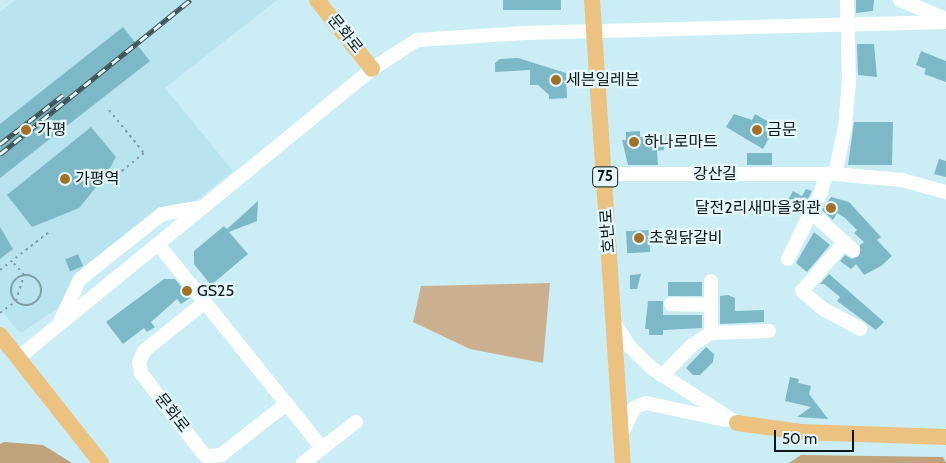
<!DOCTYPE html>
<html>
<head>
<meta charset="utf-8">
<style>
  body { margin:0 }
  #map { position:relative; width:946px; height:463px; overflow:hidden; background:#cbeef6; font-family:Cabin,"Noto Sans KR",sans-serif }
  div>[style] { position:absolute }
  .built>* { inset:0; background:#b8e4ef }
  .green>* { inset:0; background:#cab08f }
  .forest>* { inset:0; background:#c0a27b }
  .building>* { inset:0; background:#7db8c6; transform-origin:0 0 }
  .path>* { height:2px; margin-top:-1px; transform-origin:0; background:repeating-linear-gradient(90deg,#819ca2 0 2.5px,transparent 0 6.5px) }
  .path>.ring { margin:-1px; padding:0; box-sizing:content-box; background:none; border:2px solid #819ca2; border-radius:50% }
  .minor>* { height:14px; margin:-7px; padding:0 7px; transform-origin:7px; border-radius:7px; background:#fff }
  .major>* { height:16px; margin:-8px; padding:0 8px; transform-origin:8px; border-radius:8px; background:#ecc280 }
  .rail>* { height:5px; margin-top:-2.5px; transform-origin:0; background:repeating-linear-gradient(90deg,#e4f8fd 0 9px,#405357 0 18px); box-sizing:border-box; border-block:1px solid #405357 }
  .dots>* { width:14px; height:14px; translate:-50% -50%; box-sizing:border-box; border:2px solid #e4f8fd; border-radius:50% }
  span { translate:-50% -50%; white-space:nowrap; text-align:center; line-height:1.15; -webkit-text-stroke:4.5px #e4f8fd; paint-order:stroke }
  .shield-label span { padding:1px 4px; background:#e4f8fd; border:1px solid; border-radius:4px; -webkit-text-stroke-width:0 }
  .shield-label { font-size:15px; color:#0b181a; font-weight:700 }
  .street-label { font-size:16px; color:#0b181a }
  .poi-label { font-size:16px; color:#0b181a }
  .left { translate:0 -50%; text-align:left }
  .right { translate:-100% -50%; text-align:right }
  .scale { position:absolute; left:774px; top:430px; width:80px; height:22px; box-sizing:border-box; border:2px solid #0b181a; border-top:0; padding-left:6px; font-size:15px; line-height:18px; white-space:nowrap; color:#0b181a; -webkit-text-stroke:4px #e4f8fd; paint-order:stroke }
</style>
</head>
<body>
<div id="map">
  <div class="built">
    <div style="clip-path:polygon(15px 0,277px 0,165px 88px,233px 171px,194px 202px,162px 209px,75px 275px,58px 308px,23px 332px,18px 331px,0 309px,0 12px)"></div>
  </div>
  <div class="green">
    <div style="clip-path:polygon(550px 283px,543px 363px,470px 349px,413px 322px,421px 286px)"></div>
  </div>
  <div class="forest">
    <div style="clip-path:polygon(4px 442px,43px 445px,72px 463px,0 463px,0 444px)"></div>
    <div style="clip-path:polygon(801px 455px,943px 457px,946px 463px,789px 463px)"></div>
  </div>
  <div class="building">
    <div style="left:503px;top:0;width:58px;height:10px"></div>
    <div style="clip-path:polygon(856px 0,874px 0,873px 11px,856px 13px)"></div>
    <div style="clip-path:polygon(123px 27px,150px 61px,0 178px,0 124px)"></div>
    <div style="clip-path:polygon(857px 44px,874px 44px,877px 77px,858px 75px)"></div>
    <div style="clip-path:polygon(921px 51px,946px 61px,946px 82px,924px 74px,926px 69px,916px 65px)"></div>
    <div style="clip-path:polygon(518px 58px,566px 73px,567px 98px,549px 99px,549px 95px,538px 85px,530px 85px,530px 70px,495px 72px,495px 63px,500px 59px)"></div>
    <div style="clip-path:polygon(734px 114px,752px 120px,755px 114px,769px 122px,766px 127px,773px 131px,763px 149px,726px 127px)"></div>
    <div style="clip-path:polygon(854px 122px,893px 122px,892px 165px,848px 165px)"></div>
    <div style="clip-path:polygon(91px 127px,116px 157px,106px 175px,79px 208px,32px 227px,7px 195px)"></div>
    <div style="clip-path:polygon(640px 131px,640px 137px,664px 136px,664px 150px,657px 151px,658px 165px,628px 165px,622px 140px,626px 140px,626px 132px)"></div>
    <div style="left:747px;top:153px;width:25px;height:12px"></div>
    <div style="clip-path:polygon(939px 159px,946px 161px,946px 177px,934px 174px)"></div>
    <div style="clip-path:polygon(806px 189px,812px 191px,803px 208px,788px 200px,793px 191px,802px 196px)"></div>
    <div style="clip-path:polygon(831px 197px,849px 202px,881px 237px,877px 240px,892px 256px,881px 266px,864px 275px,856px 264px,851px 269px,840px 261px,845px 255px,852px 259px,859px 256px,860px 245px,864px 242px,854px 233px,857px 230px,845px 218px,837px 213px,833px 220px,822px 210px)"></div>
    <div style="clip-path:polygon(258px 201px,257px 221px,229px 232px,248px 254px,211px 285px,194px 264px,194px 251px,224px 226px,227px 229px)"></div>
    <div style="clip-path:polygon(0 227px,13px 249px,0 259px)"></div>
    <div style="left:649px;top:230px;width:22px;height:23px;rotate:87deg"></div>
    <div style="clip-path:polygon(814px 232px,830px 245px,807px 272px,796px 263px)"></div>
    <div style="left:78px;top:254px;width:13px;height:14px;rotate:67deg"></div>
    <div style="clip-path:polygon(641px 274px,637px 289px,630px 289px,630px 275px)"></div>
    <div style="clip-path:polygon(829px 274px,884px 322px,876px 330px,837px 301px,840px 297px,824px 284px,820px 284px)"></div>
    <div style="clip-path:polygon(164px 279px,175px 279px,190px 298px,181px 304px,177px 299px,151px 322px,155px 327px,147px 332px,144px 328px,123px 344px,106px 322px)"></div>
    <div style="left:668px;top:282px;width:34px;height:14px"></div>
    <div style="clip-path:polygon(728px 295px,735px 298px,735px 311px,764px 310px,764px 322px,720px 324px,720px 296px)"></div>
    <div style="clip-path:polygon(648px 301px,663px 301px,663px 315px,702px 315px,702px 328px,663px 330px,663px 335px,649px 335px,649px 329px,645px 329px)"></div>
    <div style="clip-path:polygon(706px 347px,714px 354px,713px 362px,700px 375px,693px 375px,686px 368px)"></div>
    <div style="clip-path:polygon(790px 377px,799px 379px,798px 383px,811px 386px,809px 394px,828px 419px,797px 417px,811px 407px,785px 401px)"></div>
  </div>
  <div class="path">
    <div style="left:109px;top:110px;width:55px;rotate:50.9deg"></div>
    <div style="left:144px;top:153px;width:36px;rotate:141deg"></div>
    <div style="left:0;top:270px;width:62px;rotate:-37.8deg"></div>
    <div class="ring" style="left:11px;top:275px;width:28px;height:28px"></div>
    <div style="left:0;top:313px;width:20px;rotate:-37deg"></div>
    <div style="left:16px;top:301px;width:27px;rotate:-73deg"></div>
    <div style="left:24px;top:275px;width:18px;rotate:-131deg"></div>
  </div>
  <div class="minor">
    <div style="left:900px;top:0;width:50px;rotate:22.4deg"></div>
    <div style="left:605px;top:174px;width:230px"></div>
    <div style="left:835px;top:174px;width:67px;rotate:5.1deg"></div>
    <div style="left:902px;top:180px;width:46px;rotate:15.3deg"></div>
    <div style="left:835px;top:174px;width:47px;rotate:-77.7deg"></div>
    <div style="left:845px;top:128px;width:47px;rotate:-85.1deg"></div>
    <div style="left:849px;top:81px;width:81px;rotate:-91.4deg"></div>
    <div style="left:811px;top:212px;width:57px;rotate:42.1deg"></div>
    <div style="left:845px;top:242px;width:65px;rotate:131.3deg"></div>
    <div style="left:802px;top:291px;width:30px;rotate:40deg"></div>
    <div style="left:825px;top:310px;width:40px;rotate:28deg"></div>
    <div style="left:158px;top:244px;width:262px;rotate:51.2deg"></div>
    <div style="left:788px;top:259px;width:75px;rotate:-63.8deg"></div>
    <div style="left:821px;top:192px;width:19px;rotate:-74deg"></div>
    <div style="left:711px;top:281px;width:52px;rotate:90deg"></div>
    <div style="left:205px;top:302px;width:77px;rotate:141.3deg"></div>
    <div style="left:145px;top:350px;width:13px;rotate:117deg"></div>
    <div style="left:139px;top:362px;width:11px;rotate:80deg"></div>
    <div style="left:141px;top:373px;width:98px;rotate:52.4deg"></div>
    <div style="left:201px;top:451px;width:7px;rotate:45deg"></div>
    <div style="left:206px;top:456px;width:15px;rotate:-4deg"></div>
    <div style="left:221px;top:455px;width:83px;rotate:-38.1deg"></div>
    <div style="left:671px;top:304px;width:40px;rotate:1.4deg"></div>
    <div style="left:60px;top:322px;width:47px;rotate:-65.1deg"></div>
    <div style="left:80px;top:279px;width:105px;rotate:-38.4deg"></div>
    <div style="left:162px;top:214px;width:42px;rotate:-9.7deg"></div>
    <div style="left:614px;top:323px;width:29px;rotate:56deg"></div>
    <div style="left:630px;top:347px;width:32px;rotate:44deg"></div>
    <div style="left:653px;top:369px;width:100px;rotate:32.7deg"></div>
    <div style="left:18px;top:358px;width:457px;rotate:-39.2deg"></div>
    <div style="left:372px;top:69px;width:54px;rotate:-32.8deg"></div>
    <div style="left:417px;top:40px;width:108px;rotate:-3.7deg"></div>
    <div style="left:525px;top:33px;width:421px;rotate:-1.5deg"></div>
    <div style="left:662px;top:376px;width:42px;rotate:-46deg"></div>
    <div style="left:691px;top:346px;width:24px;rotate:-33deg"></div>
    <div style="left:711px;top:333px;width:58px;rotate:-2deg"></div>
    <div style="left:622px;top:433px;width:28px;rotate:-64deg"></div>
    <div style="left:634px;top:408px;width:13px;rotate:-23deg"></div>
    <div style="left:646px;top:403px;width:81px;rotate:12.1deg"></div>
    <div style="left:303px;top:463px;width:67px;rotate:-37.7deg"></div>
  </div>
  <div class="major">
    <div style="left:317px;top:0;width:88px;rotate:51.4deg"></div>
    <div style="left:592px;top:0;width:464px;rotate:86.2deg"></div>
    <div style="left:0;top:335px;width:163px;rotate:51.7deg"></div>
    <div style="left:737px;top:423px;width:65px;rotate:8deg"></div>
    <div style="left:801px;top:432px;width:145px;rotate:2deg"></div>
  </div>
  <div class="rail">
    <div style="left:0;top:144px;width:80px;rotate:-37.9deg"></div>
    <div style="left:0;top:154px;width:245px;rotate:-39deg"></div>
  </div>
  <div class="dots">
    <div style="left:556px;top:80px;background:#a27126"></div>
    <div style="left:26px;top:130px;background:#a27126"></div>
    <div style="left:757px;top:130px;background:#a27126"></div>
    <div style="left:634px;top:142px;background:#a27126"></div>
    <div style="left:65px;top:179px;background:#a27126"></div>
    <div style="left:831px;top:208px;background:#a27126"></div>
    <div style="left:639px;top:238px;background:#a27126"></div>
    <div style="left:187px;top:291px;background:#a27126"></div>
  </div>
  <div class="shield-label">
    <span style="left:605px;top:177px">75</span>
  </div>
  <div class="street-label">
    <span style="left:345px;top:34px;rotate:51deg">문화로</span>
    <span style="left:715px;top:174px">강산길</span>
    <span style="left:608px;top:231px;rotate:-94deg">호반로</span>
    <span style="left:172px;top:413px;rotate:52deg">문화로</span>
  </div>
  <div class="poi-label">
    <span class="left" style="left:566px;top:80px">세븐일레븐</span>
    <span class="left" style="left:37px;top:130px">가평</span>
    <span class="left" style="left:767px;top:130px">금문</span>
    <span class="left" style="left:644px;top:142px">하나로마트</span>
    <span class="left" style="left:75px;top:179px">가평역</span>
    <span class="right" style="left:821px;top:208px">달전2리새마을회관</span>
    <span class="left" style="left:649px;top:238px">초원닭갈비</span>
    <span class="left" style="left:197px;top:291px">GS25</span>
  </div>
  <div class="scale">50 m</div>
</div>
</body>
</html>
